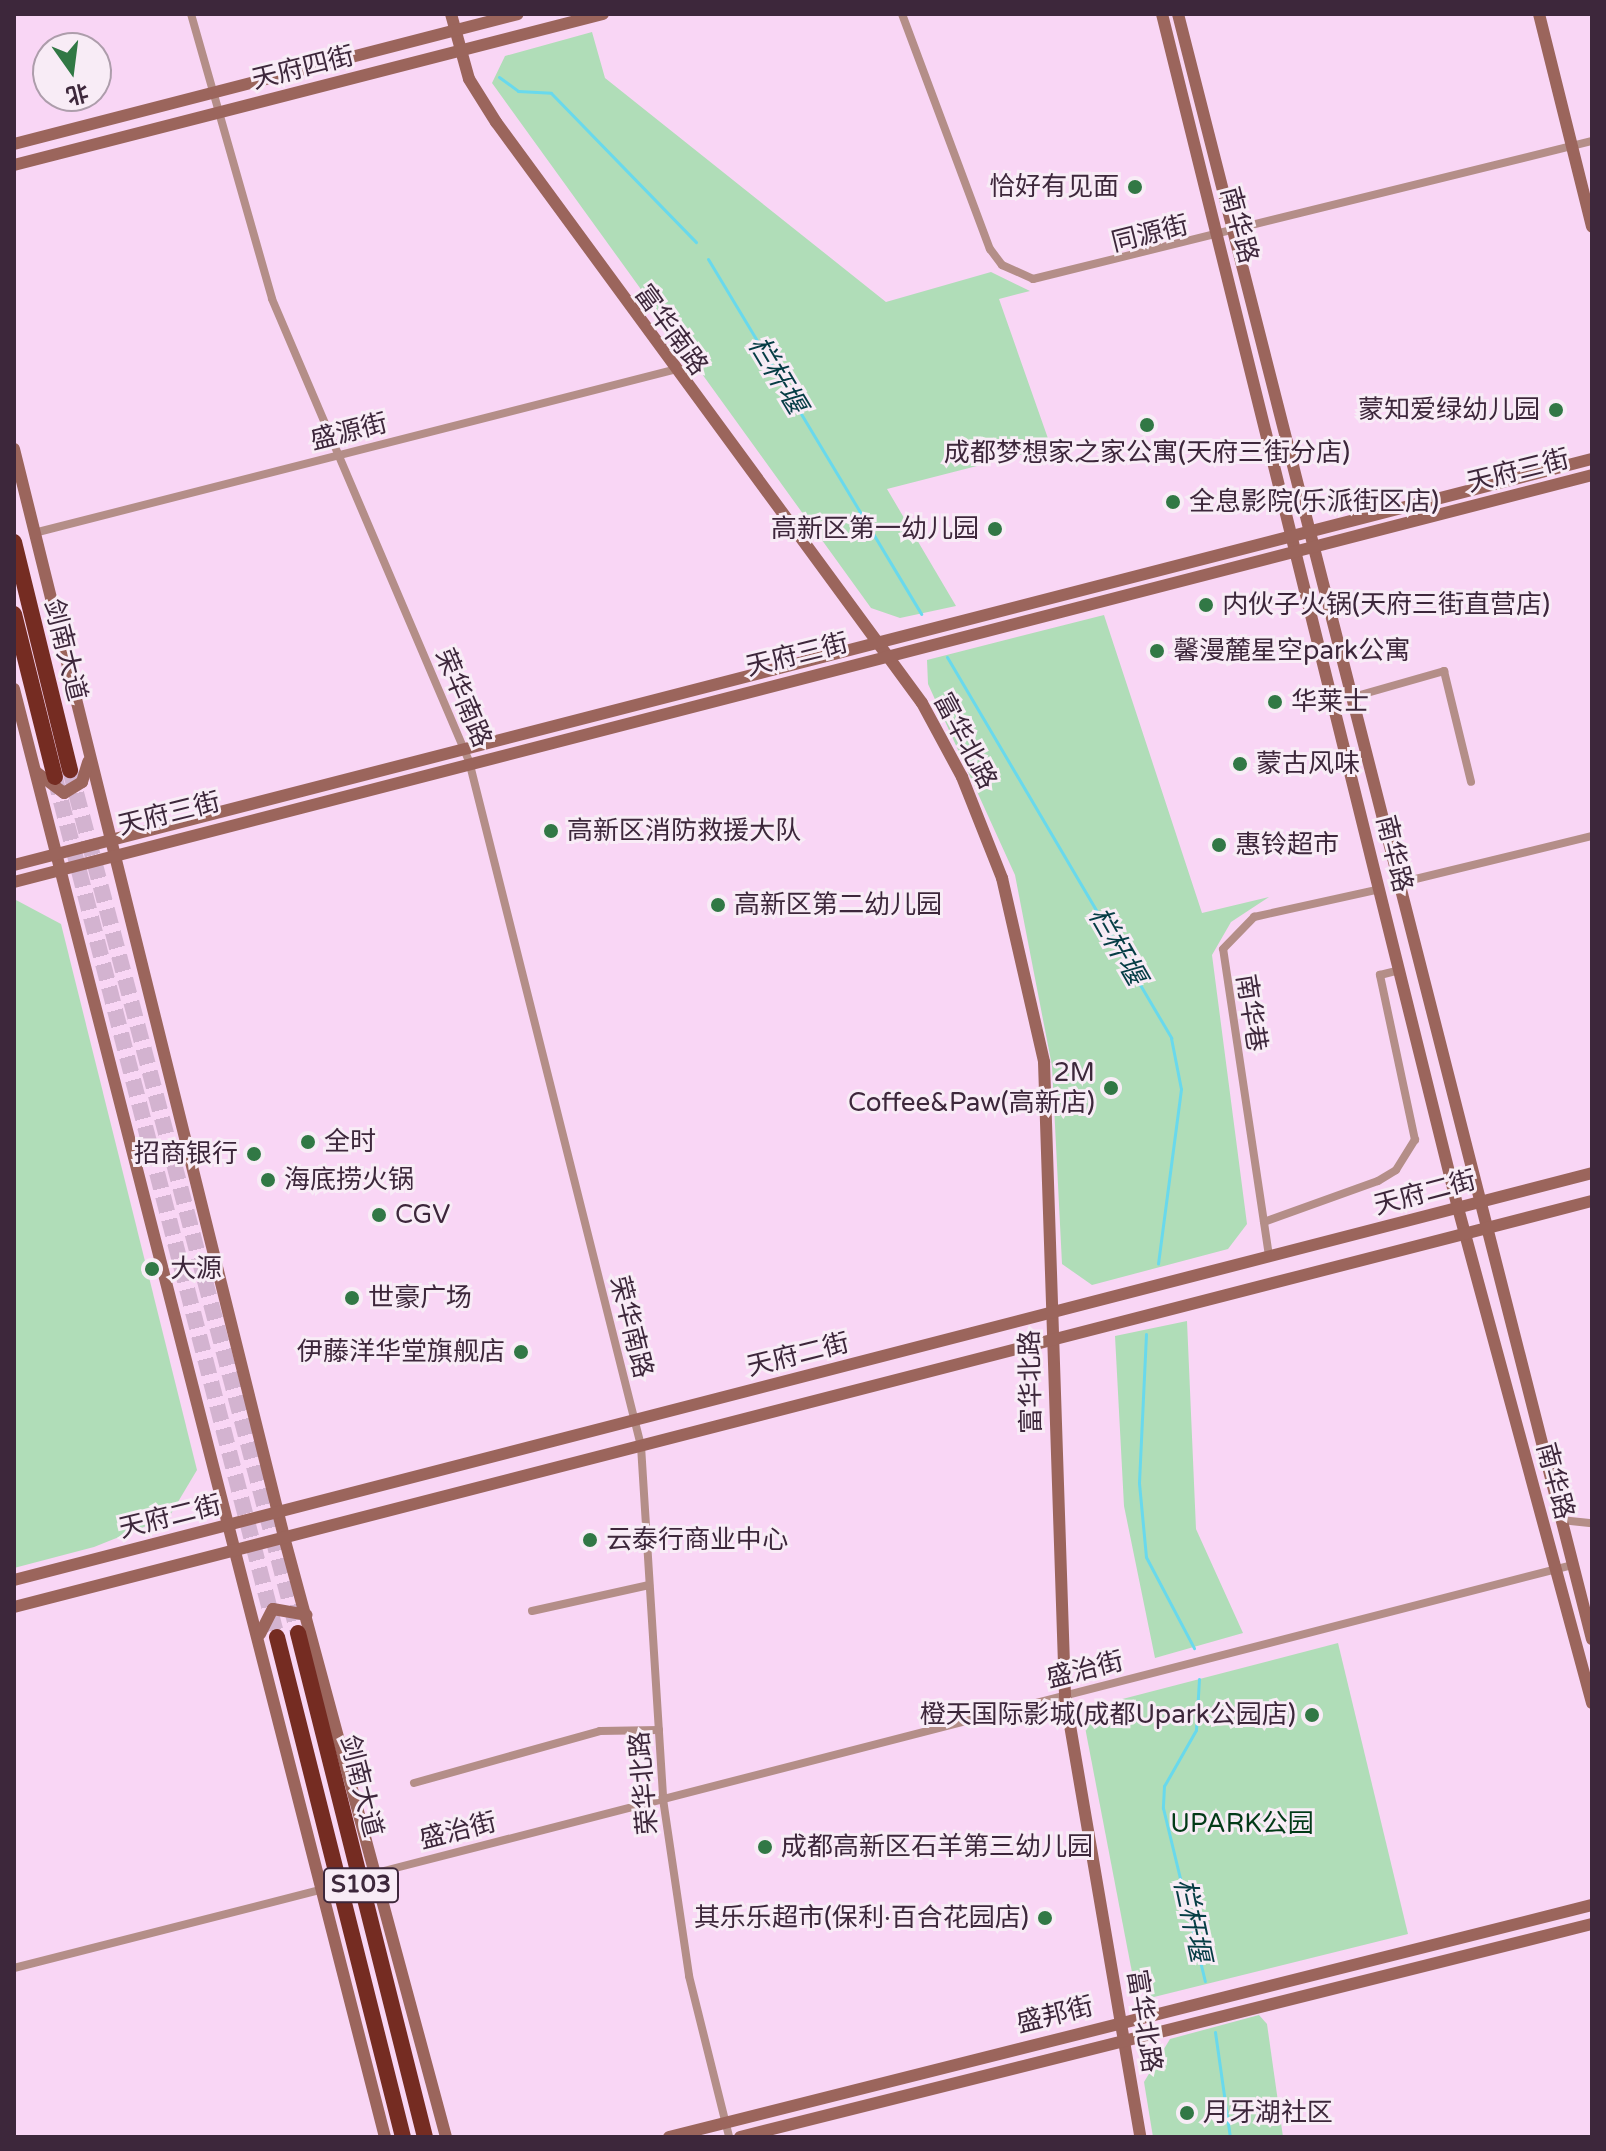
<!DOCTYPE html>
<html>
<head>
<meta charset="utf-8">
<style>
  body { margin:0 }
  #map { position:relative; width:1606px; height:2151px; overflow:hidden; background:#f9d6f5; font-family:"Varela Round","Noto Sans SC",sans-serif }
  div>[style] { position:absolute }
  .green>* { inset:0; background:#b0ddb8 }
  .stream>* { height:3px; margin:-1.5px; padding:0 1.5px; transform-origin:1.5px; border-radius:1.5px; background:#69d9ec }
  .highway-tunnel>* { height:16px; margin-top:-8px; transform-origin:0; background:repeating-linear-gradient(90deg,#d3b3d0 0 16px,transparent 0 24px) }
  .street>* { height:8px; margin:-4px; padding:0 4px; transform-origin:4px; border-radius:4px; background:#b48e88 }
  .secondary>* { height:12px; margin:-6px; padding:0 6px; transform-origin:6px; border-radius:6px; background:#9b655c }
  .highway>* { height:16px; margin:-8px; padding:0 8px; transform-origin:8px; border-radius:8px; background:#752c22 }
  .dots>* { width:22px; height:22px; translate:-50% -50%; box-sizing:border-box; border:4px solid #f8ecf6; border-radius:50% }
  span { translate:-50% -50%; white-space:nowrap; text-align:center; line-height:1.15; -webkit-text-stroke:6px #f8ecf6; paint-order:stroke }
  .shield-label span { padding:2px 6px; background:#f8ecf6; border:2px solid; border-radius:6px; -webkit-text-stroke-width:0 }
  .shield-label { font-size:24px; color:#3d273b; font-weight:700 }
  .street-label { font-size:26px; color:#3d273b }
  .poi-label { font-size:26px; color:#3d273b }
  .right { translate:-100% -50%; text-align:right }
  .left { translate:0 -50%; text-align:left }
  .park-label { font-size:26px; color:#023a17 }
  .water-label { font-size:28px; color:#063d45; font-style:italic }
  .frame { position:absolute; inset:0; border:16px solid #3d273b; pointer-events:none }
  .north { position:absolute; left:32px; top:32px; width:80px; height:80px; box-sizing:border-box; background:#f8ecf6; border:2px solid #ad9dab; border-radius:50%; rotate:166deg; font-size:22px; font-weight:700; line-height:32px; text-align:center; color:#3d273b }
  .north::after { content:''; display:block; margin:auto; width:28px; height:36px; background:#317845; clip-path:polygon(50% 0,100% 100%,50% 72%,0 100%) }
</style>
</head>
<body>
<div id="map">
  <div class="green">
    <div style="clip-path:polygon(592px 32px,605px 78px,886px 302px,991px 272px,1030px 291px,999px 299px,1051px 447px,887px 489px,956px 606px,900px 618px,871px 608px,492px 83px,505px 56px)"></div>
    <div style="clip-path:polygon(1104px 615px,1202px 913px,1269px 897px,1231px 922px,1212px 955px,1247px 1224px,1228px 1249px,1092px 1285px,1062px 1264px,1052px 1066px,1015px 875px,928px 684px,927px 660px)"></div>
    <div style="clip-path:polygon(16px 900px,61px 924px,197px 1470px,169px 1517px,94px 1547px,14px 1568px)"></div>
    <div style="clip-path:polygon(1187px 1321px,1196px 1529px,1243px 1633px,1155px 1658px,1124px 1506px,1115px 1336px)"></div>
    <div style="clip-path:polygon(1338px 1643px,1408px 1934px,1154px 1997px,1135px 1988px,1084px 1722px,1107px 1703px)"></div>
    <div style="clip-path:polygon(1259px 2015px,1267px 2024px,1283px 2137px,1153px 2137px,1144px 2082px,1170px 2039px)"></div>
  </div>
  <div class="stream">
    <div style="left:499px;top:77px;width:24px;rotate:36deg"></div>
    <div style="left:518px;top:91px;width:33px;rotate:3deg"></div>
    <div style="left:551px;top:93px;width:208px;rotate:45.8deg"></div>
    <div style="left:708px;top:259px;width:414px;rotate:59deg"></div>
    <div style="left:947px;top:657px;width:442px;rotate:59.5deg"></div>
    <div style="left:1171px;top:1038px;width:52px;rotate:78.9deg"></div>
    <div style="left:1181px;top:1089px;width:176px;rotate:97.5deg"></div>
    <div style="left:1146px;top:1334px;width:149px;rotate:92.7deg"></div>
    <div style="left:1139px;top:1483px;width:74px;rotate:84.6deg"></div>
    <div style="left:1146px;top:1557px;width:103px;rotate:62.2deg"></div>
    <div style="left:1199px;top:1679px;width:51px;rotate:93.4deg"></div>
    <div style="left:1196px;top:1730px;width:64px;rotate:119.7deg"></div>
    <div style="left:1164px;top:1786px;width:22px;rotate:93deg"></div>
    <div style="left:1163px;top:1808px;width:178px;rotate:76.4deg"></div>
    <div style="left:1215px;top:2032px;width:106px;rotate:81.9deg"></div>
  </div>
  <div class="highway-tunnel">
    <div style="left:70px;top:770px;width:893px;rotate:75.2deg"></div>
    <div style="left:55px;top:778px;width:887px;rotate:75.51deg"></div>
  </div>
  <div class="street">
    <div style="left:191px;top:14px;width:296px;rotate:74.1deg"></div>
    <div style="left:272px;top:299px;width:502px;rotate:66.91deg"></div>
    <div style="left:469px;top:761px;width:706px;rotate:75.9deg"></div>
    <div style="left:641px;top:1446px;width:354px;rotate:86.4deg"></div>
    <div style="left:663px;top:1799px;width:179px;rotate:81.6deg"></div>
    <div style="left:689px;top:1976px;width:166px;rotate:76deg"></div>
    <div style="left:902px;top:14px;width:251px;rotate:69.5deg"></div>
    <div style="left:990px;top:249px;width:20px;rotate:53deg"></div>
    <div style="left:1002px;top:265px;width:34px;rotate:24deg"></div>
    <div style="left:1033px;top:279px;width:576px;rotate:-13.87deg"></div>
    <div style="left:34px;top:533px;width:659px;rotate:-14.31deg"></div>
    <div style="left:1353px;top:697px;width:95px;rotate:-15.9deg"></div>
    <div style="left:1444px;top:671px;width:114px;rotate:76.3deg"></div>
    <div style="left:1399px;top:883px;width:199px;rotate:-13.7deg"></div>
    <div style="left:1264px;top:1222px;width:121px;rotate:-19.8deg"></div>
    <div style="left:1378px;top:1181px;width:21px;rotate:-31deg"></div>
    <div style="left:1396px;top:1170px;width:36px;rotate:-58deg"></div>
    <div style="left:1415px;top:1140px;width:169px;rotate:-102deg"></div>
    <div style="left:1380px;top:975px;width:21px;rotate:-14deg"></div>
    <div style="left:1269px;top:1256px;width:310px;rotate:-98.5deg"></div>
    <div style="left:1223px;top:949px;width:45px;rotate:-45.9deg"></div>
    <div style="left:1254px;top:917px;width:129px;rotate:-12.5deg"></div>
    <div style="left:1561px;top:1520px;width:31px;rotate:6deg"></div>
    <div style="left:532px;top:1611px;width:120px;rotate:-12.5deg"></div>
    <div style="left:414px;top:1783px;width:193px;rotate:-15.6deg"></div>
    <div style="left:600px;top:1731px;width:59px;rotate:-1deg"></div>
    <div style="left:376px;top:1873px;width:1235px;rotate:-14.44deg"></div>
    <div style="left:14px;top:1968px;width:319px;rotate:-14.3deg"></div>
  </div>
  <div class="secondary">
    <div style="left:451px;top:14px;width:67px;rotate:74.5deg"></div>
    <div style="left:469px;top:79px;width:51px;rotate:57.9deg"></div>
    <div style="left:496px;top:122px;width:720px;rotate:53.75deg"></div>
    <div style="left:922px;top:703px;width:84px;rotate:61.6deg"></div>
    <div style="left:962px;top:777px;width:109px;rotate:68.4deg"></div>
    <div style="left:1002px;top:878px;width:189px;rotate:77.1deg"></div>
    <div style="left:1044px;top:1062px;width:634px;rotate:88.1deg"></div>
    <div style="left:1065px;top:1696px;width:447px;rotate:80.3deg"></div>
    <div style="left:1162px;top:14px;width:1230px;rotate:76.08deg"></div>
    <div style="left:1458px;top:1208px;width:513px;rotate:74.85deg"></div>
    <div style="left:1178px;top:14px;width:1677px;rotate:75.71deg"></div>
    <div style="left:1539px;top:14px;width:219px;rotate:76deg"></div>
    <div style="left:14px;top:144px;width:520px;rotate:-14.46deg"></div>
    <div style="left:14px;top:165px;width:608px;rotate:-14.38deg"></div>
    <div style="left:14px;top:449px;width:1121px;rotate:76.06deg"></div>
    <div style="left:284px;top:1537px;width:621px;rotate:74.89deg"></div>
    <div style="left:14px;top:689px;width:1495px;rotate:75.63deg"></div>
    <div style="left:36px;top:772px;width:35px;rotate:37deg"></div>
    <div style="left:64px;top:793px;width:21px;rotate:-31deg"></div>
    <div style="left:82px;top:782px;width:21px;rotate:-73deg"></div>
    <div style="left:14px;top:865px;width:1629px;rotate:-14.43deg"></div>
    <div style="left:14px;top:882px;width:1630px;rotate:-14.46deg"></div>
    <div style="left:14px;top:1580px;width:1630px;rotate:-14.46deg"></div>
    <div style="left:14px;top:1607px;width:1629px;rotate:-14.43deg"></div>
    <div style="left:260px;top:1634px;width:28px;rotate:-63deg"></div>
    <div style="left:273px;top:1609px;width:34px;rotate:10deg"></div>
    <div style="left:669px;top:2137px;width:952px;rotate:-14.11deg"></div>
    <div style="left:740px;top:2137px;width:878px;rotate:-14.04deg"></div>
  </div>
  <div class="highway">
    <div style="left:14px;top:542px;width:235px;rotate:76.2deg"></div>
    <div style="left:14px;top:614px;width:168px;rotate:75.9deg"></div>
    <div style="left:298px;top:1633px;width:520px;rotate:75.86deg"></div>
    <div style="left:277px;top:1637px;width:516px;rotate:75.86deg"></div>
  </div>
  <div class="dots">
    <div style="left:1135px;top:187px;background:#317845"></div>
    <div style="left:1556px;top:410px;background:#317845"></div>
    <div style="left:1147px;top:425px;background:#317845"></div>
    <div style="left:1173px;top:502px;background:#317845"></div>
    <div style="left:995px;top:529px;background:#317845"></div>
    <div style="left:1206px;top:605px;background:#317845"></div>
    <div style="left:1157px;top:651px;background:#317845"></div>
    <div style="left:1275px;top:702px;background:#317845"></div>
    <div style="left:1240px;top:764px;background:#317845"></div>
    <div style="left:551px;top:831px;background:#317845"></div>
    <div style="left:1219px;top:845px;background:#317845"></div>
    <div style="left:718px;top:905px;background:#317845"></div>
    <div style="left:1111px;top:1088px;background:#317845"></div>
    <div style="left:308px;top:1142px;background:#317845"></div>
    <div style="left:254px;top:1154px;background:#317845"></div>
    <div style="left:268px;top:1180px;background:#317845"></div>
    <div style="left:379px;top:1215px;background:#317845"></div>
    <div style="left:152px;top:1269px;background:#317845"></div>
    <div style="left:352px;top:1298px;background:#317845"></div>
    <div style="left:521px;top:1352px;background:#317845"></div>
    <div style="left:590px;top:1540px;background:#317845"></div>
    <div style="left:1312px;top:1715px;background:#317845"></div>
    <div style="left:765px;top:1847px;background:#317845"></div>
    <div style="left:1045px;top:1918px;background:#317845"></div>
    <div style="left:1187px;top:2113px;background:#317845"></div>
  </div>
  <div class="shield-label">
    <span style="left:361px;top:1885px">S103</span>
  </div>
  <div class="street-label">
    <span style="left:303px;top:68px;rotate:-14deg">天府四街</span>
    <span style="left:1239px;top:225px;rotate:75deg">南华路</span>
    <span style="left:1150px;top:234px;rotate:-14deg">同源街</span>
    <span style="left:671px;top:330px;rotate:54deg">富华南路</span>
    <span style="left:349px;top:432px;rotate:-14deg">盛源街</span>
    <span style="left:1518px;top:471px;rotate:-14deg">天府三街</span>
    <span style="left:65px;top:650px;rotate:76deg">剑南大道</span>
    <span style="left:797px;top:655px;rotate:-14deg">天府三街</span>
    <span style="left:463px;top:698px;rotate:67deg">荣华南路</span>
    <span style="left:965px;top:741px;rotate:62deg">富华北路</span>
    <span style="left:169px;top:814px;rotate:-14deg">天府三街</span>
    <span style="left:1394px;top:854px;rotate:76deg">南华路</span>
    <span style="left:1251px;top:1013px;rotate:81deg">南华巷</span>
    <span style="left:1425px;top:1193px;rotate:-15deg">天府二街</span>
    <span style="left:631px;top:1327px;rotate:76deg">荣华南路</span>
    <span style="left:798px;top:1355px;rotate:-14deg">天府二街</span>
    <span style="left:1031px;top:1382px;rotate:-91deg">富华北路</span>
    <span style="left:1555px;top:1481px;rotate:75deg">南华路</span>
    <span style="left:170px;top:1517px;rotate:-14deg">天府二街</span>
    <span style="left:1085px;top:1670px;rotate:-14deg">盛治街</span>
    <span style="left:644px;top:1783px;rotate:-95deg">荣华北路</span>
    <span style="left:361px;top:1786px;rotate:76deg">剑南大道</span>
    <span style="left:458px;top:1831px;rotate:-14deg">盛治街</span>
    <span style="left:1055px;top:2015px;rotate:-14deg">盛邦街</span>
    <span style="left:1144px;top:2021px;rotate:81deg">富华北路</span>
  </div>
  <div class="poi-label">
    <span class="right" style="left:1119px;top:187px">恰好有见面</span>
    <span class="right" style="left:1540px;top:410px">蒙知爱绿幼儿园</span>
    <span style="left:1147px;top:453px">成都梦想家之家公寓(天府三街分店)</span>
    <span class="left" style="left:1189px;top:502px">全息影院(乐派街区店)</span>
    <span class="right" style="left:979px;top:529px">高新区第一幼儿园</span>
    <span class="left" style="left:1222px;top:605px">内伙子火锅(天府三街直营店)</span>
    <span class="left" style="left:1173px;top:651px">馨漫麓星空park公寓</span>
    <span class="left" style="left:1291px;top:702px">华莱士</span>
    <span class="left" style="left:1256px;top:764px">蒙古风味</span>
    <span class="left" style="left:567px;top:831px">高新区消防救援大队</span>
    <span class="left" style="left:1235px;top:845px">惠铃超市</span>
    <span class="left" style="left:734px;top:905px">高新区第二幼儿园</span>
    <span class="right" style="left:1095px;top:1088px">2M<br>Coffee&amp;Paw(高新店)</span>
    <span class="left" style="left:324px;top:1142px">全时</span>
    <span class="right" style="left:238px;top:1154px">招商银行</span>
    <span class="left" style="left:284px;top:1180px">海底捞火锅</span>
    <span class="left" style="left:395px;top:1215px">CGV</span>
    <span class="left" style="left:170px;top:1269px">大源</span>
    <span class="left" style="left:368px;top:1298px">世豪广场</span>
    <span class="right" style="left:505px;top:1352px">伊藤洋华堂旗舰店</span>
    <span class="left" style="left:606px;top:1540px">云泰行商业中心</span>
    <span class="right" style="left:1296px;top:1715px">橙天国际影城(成都Upark公园店)</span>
    <span class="left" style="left:781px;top:1847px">成都高新区石羊第三幼儿园</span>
    <span class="right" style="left:1029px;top:1918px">其乐乐超市(保利·百合花园店)</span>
    <span class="left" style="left:1203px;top:2113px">月牙湖社区</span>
  </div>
  <div class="park-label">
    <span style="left:1242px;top:1824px">UPARK公园</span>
  </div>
  <div class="water-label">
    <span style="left:777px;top:375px;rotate:59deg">栏杆堰</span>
    <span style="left:1117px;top:946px;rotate:60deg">栏杆堰</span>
    <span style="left:1192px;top:1920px;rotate:78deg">栏杆堰</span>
  </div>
  <div class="frame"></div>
  <div class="north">北</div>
</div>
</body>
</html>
